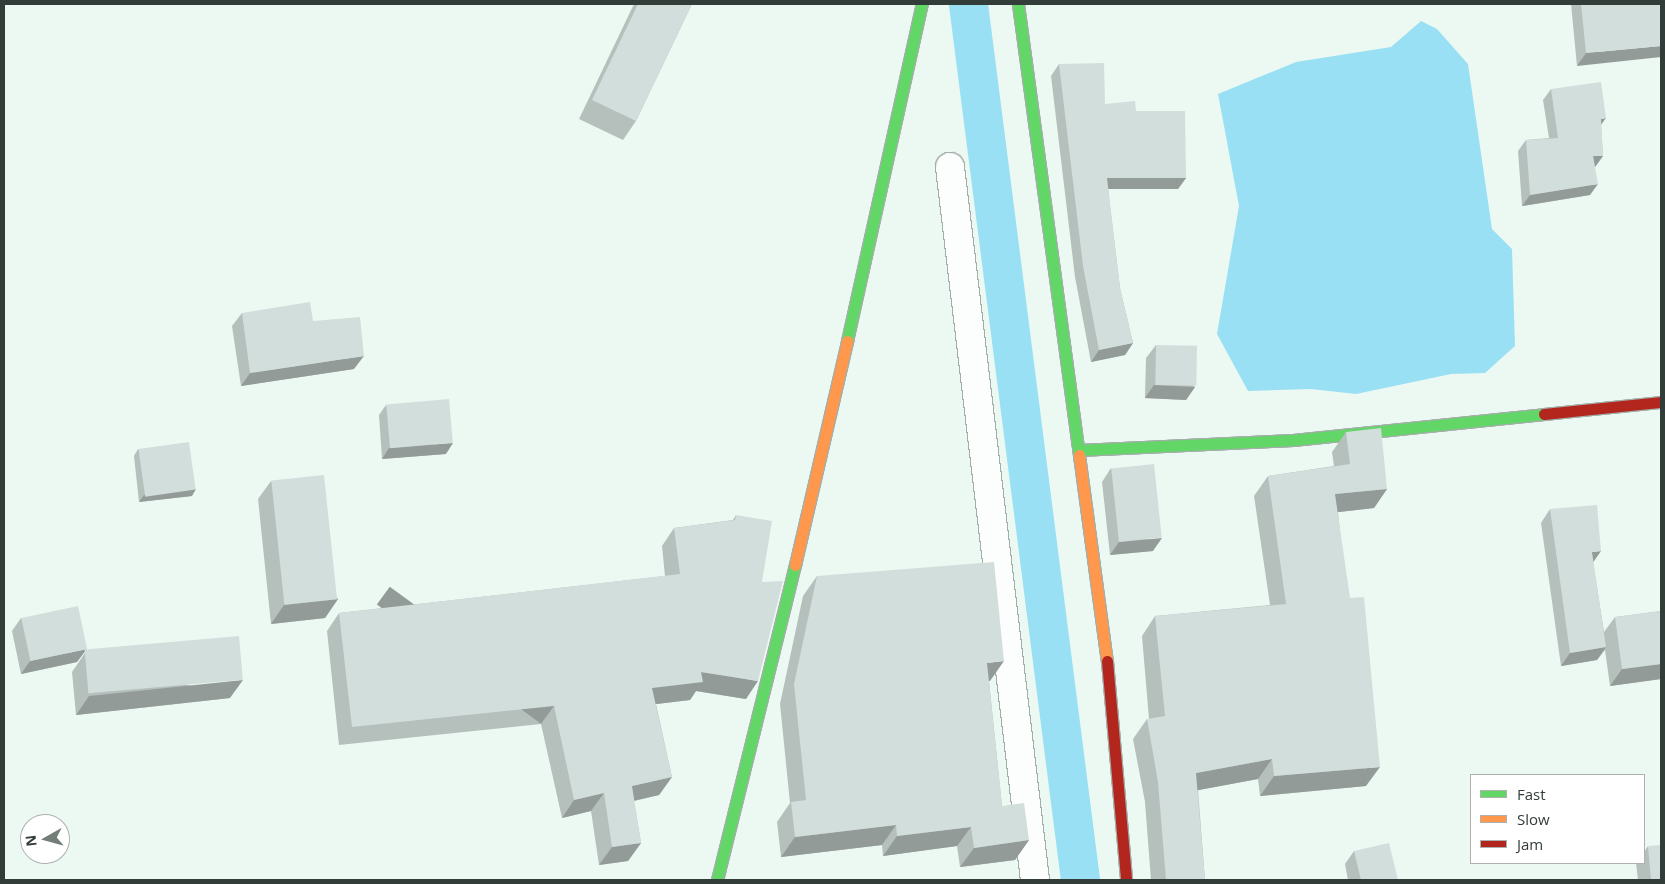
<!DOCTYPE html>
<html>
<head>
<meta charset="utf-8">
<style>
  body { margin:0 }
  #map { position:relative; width:1665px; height:884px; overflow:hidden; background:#ecf9f3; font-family:"Open Sans",sans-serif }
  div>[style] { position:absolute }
  .water>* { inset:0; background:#99e0f4 }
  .canal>* { height:39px; margin:-19.5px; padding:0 19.5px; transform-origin:19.5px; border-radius:19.5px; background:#99e0f4 }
  .roads { filter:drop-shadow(1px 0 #a4aea9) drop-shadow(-1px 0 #a4aea9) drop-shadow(0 1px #a4aea9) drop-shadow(0 -1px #a4aea9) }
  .street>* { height:28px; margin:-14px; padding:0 14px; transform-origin:14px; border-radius:14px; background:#fcfefd }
  .fast>* { height:11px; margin:-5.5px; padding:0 5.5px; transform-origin:5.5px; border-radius:5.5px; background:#63d668 }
  .slow>* { height:11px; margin:-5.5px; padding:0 5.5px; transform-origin:5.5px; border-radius:5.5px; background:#ff974d }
  .jam>* { height:11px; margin:-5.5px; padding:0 5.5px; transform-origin:5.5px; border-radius:5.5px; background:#b3261e }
  .wall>* { inset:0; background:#b5bfbc }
  .shaded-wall>* { inset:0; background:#939b99; transform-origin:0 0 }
  .building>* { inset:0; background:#d2dedb; transform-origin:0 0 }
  span { translate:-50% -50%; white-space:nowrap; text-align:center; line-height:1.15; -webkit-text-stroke:5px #fff; paint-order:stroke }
  .frame { position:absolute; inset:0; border:5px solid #323c38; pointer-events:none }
  .legend { position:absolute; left:1470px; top:774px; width:175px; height:90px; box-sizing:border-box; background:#fff; border:1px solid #adb1af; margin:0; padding:6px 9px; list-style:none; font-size:15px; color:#323c38 }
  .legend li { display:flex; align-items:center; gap:10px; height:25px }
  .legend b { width:25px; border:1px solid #adb1af }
  .north { position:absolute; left:20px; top:814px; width:50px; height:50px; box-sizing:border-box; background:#fff; border:1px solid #adb1af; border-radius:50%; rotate:263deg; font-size:14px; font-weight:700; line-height:20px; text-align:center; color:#323c38 }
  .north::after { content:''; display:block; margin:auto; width:18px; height:22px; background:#737e79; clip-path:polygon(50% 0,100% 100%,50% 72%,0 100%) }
</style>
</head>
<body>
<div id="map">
  <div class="water">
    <div style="clip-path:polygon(1421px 21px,1437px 29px,1468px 64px,1492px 229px,1512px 249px,1515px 346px,1485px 373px,1451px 374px,1356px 394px,1311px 389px,1248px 391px,1217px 334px,1239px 206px,1218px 94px,1296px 62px,1391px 47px)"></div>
  </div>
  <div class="canal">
    <div style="left:968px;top:4px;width:883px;rotate:82.71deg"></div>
  </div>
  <div class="roads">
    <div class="street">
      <div style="left:950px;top:167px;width:718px;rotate:83.2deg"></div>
    </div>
    <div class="fast">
      <div style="left:1018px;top:4px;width:455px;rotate:82.3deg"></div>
      <div style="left:847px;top:341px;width:345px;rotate:-77.5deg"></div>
      <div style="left:1079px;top:450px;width:214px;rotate:-2.7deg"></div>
      <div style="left:1293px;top:440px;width:252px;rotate:-5.9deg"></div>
      <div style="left:717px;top:880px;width:325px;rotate:-76.1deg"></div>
    </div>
    <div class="slow">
      <div style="left:1079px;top:455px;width:208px;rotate:82.3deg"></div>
      <div style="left:795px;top:565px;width:230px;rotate:-76.9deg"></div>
    </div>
    <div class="jam">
      <div style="left:1544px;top:414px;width:118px;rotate:-5.9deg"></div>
      <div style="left:1107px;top:661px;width:220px;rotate:85deg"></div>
    </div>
  </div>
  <div class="wall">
    <div style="clip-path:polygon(634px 4px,692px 4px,636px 121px,623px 140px,579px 119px)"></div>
    <div style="clip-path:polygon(1571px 4px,1661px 4px,1577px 66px)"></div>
    <div style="clip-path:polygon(1059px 64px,1105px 104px,1136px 111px,1186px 178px,1178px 189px,1108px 189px,1120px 288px,1133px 343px,1125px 355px,1091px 362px,1075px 277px,1051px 76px)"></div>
    <div style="clip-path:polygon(1551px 89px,1601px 125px,1603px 156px,1595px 167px,1590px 195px,1522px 206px,1518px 151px,1526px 140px,1549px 138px,1543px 100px)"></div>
    <div style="clip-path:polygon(242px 313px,313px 321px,354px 369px,241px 386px,232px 326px)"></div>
    <div style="clip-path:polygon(1156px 345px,1195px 387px,1186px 400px,1145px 398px,1146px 358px)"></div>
    <div style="clip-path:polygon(386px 405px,446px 454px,382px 459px,379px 415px)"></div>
    <div style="clip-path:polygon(1346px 432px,1387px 489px,1374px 508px,1338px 512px,1366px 786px,1260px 796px,1258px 779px,1198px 790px,1205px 880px,1151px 880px,1145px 802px,1133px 739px,1147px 719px,1149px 719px,1142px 636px,1155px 616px,1270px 605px,1254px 496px,1268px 476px,1334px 466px,1332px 452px)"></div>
    <div style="clip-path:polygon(138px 449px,192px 496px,139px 502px,134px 456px)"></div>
    <div style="clip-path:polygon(1111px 468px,1153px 551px,1110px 555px,1102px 482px)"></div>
    <div style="clip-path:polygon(271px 481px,338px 599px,325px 618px,271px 624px,258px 499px)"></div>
    <div style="clip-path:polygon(1550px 509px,1593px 562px,1604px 632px,1615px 617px,1661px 611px,1661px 679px,1610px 686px,1605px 650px,1597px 660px,1561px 666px,1541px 523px)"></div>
    <div style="clip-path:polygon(736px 515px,762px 582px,746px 699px,696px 691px,690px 700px,656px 704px,672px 777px,659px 795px,634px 801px,641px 843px,628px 861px,599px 865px,591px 811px,562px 818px,541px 724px,339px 745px,327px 631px,339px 613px,665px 576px,662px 546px,674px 528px,733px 520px)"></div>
    <div style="clip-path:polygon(817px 576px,990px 681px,989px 681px,1002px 806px,1029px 840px,1015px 860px,960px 867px,957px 846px,883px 856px,882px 845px,781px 857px,777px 822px,790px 803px,780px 704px,803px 596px)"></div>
    <div style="clip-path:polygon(21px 618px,77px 662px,21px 674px,12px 631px)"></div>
    <div style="clip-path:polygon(85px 653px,230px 698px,76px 715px,72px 672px)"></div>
    <div style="clip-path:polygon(1648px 846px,1661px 880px,1638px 880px,1636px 863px,1644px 863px,1644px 852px)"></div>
    <div style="clip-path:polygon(1354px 851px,1398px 880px,1348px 880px,1345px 864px)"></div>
  </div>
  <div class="shaded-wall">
    <div style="clip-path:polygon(1661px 46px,1661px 57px,1577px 66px,1586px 53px)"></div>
    <div style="clip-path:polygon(1606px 118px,1598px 129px,1601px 119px)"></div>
    <div style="clip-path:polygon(1593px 156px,1603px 156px,1595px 167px)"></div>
    <div style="clip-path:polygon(1107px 178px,1186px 178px,1178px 189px,1098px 189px)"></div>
    <div style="clip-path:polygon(1598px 184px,1590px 195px,1522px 206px,1530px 195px)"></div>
    <div style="clip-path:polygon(1133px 343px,1125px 355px,1091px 362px,1099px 350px)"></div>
    <div style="clip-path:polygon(364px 356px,354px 369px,241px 386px,250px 373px)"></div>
    <div style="clip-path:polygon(1154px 385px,1195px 387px,1186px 400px,1145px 398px)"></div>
    <div style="clip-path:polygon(453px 443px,446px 454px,382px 459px,389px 448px)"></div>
    <div style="clip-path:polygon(196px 489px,192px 496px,139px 502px,144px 495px)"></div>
    <div style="clip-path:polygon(1387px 489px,1374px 508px,1322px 514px,1335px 494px)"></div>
    <div style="clip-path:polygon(1162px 538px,1153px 551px,1110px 555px,1119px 542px)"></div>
    <div style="clip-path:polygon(1601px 551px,1592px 564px,1592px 552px)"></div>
    <div style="clip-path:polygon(338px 599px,325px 618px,271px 624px,284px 605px)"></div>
    <div style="clip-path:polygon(1606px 647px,1597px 660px,1561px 666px,1570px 653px)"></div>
    <div style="clip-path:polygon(87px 649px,77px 662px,21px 674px,30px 661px)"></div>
    <div style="clip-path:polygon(1004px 661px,990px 681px,974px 683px,987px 663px)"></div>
    <div style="clip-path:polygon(1661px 664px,1661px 679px,1610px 686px,1622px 669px)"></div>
    <div style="clip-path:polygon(701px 672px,758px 681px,746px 699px,696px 691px,690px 700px,640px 706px,652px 688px)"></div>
    <div style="clip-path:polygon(243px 680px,230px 698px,76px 715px,89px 696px)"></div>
    <div style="left:554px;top:706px;width:22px;height:203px;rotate:126deg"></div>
    <div style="clip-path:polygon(1272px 759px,1258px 779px,1183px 793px,1196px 773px)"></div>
    <div style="clip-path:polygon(1380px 767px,1366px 786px,1260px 796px,1274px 776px)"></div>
    <div style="clip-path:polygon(672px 777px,659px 795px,620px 804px,632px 786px)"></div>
    <div style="clip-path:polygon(604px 793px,591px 811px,562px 818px,574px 800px)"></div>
    <div style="clip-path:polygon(896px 825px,882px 845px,781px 857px,795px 837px)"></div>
    <div style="clip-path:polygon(971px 827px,957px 846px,883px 856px,897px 836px)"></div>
    <div style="clip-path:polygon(1029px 840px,1015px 860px,960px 867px,974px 848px)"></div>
    <div style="clip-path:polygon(641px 843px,628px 861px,599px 865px,612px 847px)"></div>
  </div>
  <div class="building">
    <div style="clip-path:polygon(638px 4px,692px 4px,636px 121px,592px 100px)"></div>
    <div style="clip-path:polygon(1581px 4px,1661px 4px,1661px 46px,1586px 53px)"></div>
    <div style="clip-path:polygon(1104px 63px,1105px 104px,1135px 101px,1136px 111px,1185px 111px,1186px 178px,1107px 178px,1120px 288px,1133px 343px,1099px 350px,1083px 266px,1059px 64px)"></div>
    <div style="clip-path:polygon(1601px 82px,1606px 118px,1601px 119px,1603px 156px,1593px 156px,1598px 184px,1530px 195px,1526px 140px,1558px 138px,1551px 89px)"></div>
    <div style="clip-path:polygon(310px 302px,313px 321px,360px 317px,364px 356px,250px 373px,242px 313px)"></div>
    <div style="left:1156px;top:345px;width:41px;height:40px;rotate:1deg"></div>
    <div style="left:449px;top:399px;width:44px;height:63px;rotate:85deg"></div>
    <div style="clip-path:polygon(1381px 428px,1387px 489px,1335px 494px,1350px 598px,1364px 597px,1380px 767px,1274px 776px,1272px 759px,1196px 773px,1205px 880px,1166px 880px,1158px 782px,1147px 719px,1165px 716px,1155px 616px,1286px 604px,1268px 476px,1350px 464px,1346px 432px)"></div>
    <div style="left:189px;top:442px;width:48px;height:51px;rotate:82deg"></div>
    <div style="left:1154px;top:464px;width:74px;height:43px;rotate:84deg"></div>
    <div style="left:324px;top:475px;width:125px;height:53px;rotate:84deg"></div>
    <div style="clip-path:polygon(1597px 505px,1601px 551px,1592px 552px,1606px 647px,1570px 653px,1550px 509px)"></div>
    <div style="clip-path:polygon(736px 515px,772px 521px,762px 582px,783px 581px,758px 681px,701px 672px,703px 682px,652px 688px,672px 777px,632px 786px,641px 843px,612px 847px,604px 793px,574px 800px,554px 706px,352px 727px,339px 613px,680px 574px,674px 528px,735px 520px)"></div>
    <div style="clip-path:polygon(994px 562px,1004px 661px,987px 663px,1002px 806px,1024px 803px,1029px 840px,974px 848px,971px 827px,897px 836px,896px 825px,795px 837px,791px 802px,806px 800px,794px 684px,817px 576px)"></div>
    <div style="left:78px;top:606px;width:44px;height:58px;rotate:78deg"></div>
    <div style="clip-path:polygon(1661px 611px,1661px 664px,1622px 669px,1615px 617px)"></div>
    <div style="left:239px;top:636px;width:44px;height:155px;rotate:85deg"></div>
    <div style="clip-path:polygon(1389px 843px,1398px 880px,1361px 880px,1354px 851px)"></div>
    <div style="clip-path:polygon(1661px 845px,1661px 880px,1651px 880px,1648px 846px)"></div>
  </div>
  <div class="frame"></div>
  <ul class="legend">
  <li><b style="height:6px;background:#63d668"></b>Fast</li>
  <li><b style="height:6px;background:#ff974d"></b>Slow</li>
  <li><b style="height:6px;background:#b3261e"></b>Jam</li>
  </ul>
  <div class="north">N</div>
</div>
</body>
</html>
